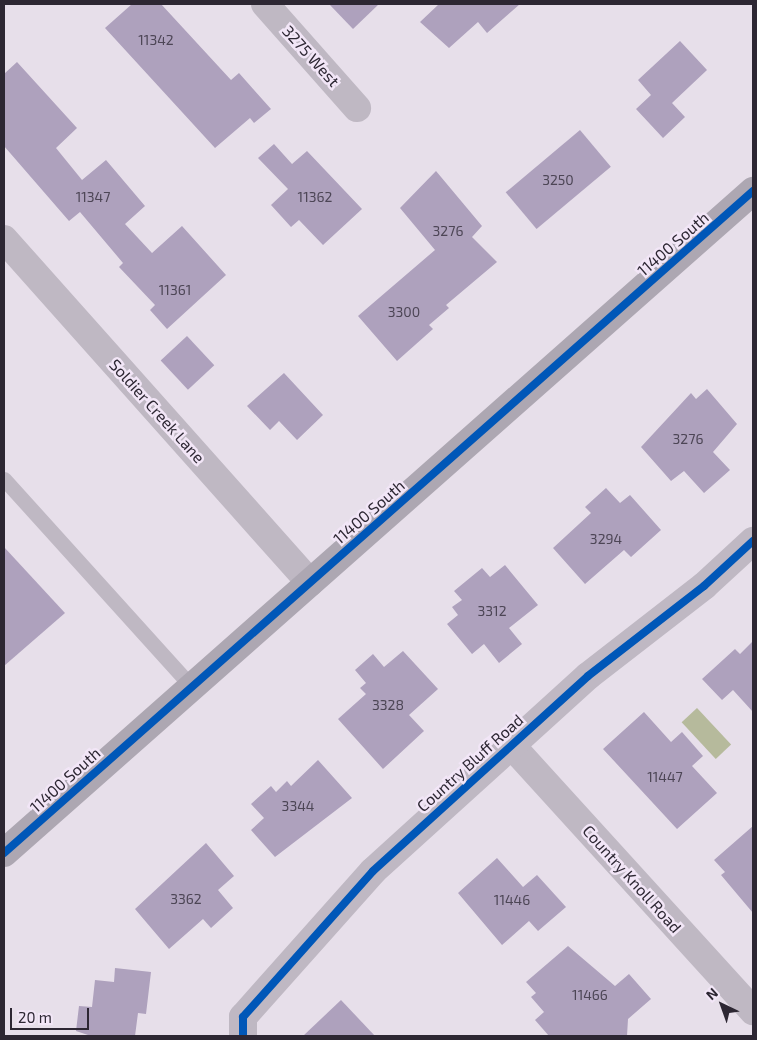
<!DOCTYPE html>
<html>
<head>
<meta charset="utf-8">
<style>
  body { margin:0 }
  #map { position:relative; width:757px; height:1040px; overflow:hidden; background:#e7dfea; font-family:"Exo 2",sans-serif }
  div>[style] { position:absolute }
  .water>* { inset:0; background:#b6ba9c; transform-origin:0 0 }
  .building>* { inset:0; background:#aea1bd; transform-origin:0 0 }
  .lane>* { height:15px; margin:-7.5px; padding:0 7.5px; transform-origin:7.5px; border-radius:7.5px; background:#bfb8c3 }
  .street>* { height:28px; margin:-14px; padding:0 14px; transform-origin:14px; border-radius:14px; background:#bfb8c3 }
  .primary>* { height:28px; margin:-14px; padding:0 14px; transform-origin:14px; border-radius:14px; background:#ada7b2 }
  .cycleway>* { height:8px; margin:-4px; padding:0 4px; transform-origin:4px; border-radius:4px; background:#0057b8 }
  span { translate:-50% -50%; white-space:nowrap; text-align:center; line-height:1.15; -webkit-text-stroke:5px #f2e6f7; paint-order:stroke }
  .number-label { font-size:14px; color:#4d4656 }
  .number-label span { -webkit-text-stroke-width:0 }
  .street-label { font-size:16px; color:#2d2733 }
  .frame { position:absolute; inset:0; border:5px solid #2d2733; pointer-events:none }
  .north { position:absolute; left:697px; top:980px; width:50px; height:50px; -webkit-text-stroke:4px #f2e6f7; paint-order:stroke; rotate:318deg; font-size:14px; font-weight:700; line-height:20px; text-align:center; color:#2d2733 }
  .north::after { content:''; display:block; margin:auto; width:18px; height:22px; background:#2d2733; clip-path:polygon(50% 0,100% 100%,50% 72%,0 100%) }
  .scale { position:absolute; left:10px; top:1008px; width:79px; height:22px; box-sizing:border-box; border:2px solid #2d2733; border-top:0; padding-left:6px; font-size:15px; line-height:18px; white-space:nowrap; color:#2d2733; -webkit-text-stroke:4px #f2e6f7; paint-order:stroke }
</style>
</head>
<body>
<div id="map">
  <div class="water">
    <div style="left:697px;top:708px;width:50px;height:21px;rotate:47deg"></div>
  </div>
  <div class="building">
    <div style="clip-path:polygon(132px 4px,161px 4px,231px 80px,239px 73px,271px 109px,254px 123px,250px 118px,215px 148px,105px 28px)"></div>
    <div style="clip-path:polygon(329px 4px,379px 4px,353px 29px)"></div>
    <div style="clip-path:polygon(439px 4px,520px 4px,487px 33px,478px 22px,449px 48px,420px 22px)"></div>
    <div style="clip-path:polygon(680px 41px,707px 70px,672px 103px,685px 117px,663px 138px,636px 109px,651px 95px,638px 80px)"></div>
    <div style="clip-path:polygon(17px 62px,77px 128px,56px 148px,82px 180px,106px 160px,145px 206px,125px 224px,152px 253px,182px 226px,226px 275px,167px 329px,150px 310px,155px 305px,119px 267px,123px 263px,80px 212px,69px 221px,4px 146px,4px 74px)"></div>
    <div style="left:580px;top:130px;width:48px;height:97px;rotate:50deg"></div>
    <div style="clip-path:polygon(274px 144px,292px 164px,307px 151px,362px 209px,323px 245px,299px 220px,291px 227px,271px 205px,288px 189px,258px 158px)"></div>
    <div style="clip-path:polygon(436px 171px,482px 226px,472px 237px,497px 262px,446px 305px,449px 308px,429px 325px,433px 329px,397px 361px,358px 316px,435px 250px,400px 208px)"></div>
    <div style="left:187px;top:336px;width:40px;height:36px;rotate:47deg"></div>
    <div style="clip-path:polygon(284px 373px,323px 415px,297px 440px,279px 421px,270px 430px,247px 406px)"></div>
    <div style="clip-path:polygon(707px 389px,737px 424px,713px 452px,730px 470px,704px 493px,684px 471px,671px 481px,641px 447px,691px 393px,696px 399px)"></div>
    <div style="clip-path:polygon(606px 488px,620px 503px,630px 495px,661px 530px,631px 557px,624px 550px,585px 584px,553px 548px,591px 513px,585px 507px)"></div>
    <div style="clip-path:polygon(4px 547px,65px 613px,4px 666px)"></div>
    <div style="clip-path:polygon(505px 565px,538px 605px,509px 628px,522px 644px,499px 663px,484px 644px,472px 654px,447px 624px,458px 615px,452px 607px,462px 600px,454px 591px,482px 568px,490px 577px)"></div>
    <div style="clip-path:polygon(753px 641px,753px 712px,733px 690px,722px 700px,702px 679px,735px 649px,740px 654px)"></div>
    <div style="clip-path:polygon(403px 651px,438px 689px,409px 715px,424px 731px,383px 769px,338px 719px,366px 694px,360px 688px,366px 683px,355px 670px,373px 654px,384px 667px)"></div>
    <div style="clip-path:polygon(644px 712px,671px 742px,682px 732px,703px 756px,692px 766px,717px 793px,677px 829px,603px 749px)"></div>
    <div style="clip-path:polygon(318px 760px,352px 798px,275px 857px,251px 830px,264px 818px,251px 804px,271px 786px,276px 792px,287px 781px,291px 786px)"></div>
    <div style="clip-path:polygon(753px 826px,753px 913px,721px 875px,725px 872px,714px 860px)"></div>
    <div style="clip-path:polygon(206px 843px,234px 876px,218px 890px,233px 908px,211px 928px,203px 919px,169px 949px,135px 909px)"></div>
    <div style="clip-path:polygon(497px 858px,523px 887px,537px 875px,566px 907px,538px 931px,529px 921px,502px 945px,458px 893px)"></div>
    <div style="clip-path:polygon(568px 946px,615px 986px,629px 974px,651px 999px,628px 1019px,627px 1036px,549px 1036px,535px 1020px,544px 1012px,531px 997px,536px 993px,526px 982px)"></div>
    <div style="clip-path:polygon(115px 968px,151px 972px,146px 1014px,138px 1013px,135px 1036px,91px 1036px,76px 1031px,79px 1006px,92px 1007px,95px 980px,114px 982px)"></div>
    <div style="clip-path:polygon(341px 1000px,375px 1036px,303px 1036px)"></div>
  </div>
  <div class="lane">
    <div style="left:4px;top:479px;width:279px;rotate:47.9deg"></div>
  </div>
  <div class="street">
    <div style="left:265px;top:4px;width:139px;rotate:48.5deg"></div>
    <div style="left:4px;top:239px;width:460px;rotate:48.3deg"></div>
    <div style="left:511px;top:745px;width:360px;rotate:47.7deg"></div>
    <div style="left:243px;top:1036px;width:19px;rotate:-90deg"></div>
    <div style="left:243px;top:1017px;width:195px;rotate:-48.3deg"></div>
    <div style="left:373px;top:871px;width:290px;rotate:-42.2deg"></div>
    <div style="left:588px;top:676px;width:147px;rotate:-37.8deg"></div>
    <div style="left:704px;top:586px;width:67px;rotate:-42.6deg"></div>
  </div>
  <div class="primary">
    <div style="left:4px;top:853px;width:1000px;rotate:-41.47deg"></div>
  </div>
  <div class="cycleway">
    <div style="left:4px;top:853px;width:1000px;rotate:-41.47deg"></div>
    <div style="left:243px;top:1036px;width:19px;rotate:-90deg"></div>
    <div style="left:243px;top:1017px;width:195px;rotate:-48.3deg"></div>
    <div style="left:373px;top:871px;width:290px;rotate:-42.2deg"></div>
    <div style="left:588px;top:676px;width:147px;rotate:-37.8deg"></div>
    <div style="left:704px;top:586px;width:67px;rotate:-42.6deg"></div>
  </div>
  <div class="number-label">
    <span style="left:156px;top:40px">11342</span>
    <span style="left:558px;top:180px">3250</span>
    <span style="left:93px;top:197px">11347</span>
    <span style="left:315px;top:197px">11362</span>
    <span style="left:448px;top:231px">3276</span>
    <span style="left:175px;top:290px">11361</span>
    <span style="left:404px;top:312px">3300</span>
    <span style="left:688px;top:439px">3276</span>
    <span style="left:606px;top:539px">3294</span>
    <span style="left:492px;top:611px">3312</span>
    <span style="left:388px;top:705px">3328</span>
    <span style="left:665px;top:777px">11447</span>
    <span style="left:298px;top:806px">3344</span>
    <span style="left:186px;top:899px">3362</span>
    <span style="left:512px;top:900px">11446</span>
    <span style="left:590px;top:995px">11466</span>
  </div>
  <div class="street-label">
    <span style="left:311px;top:56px;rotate:48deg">3275 West</span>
    <span style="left:673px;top:244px;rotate:-41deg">11400 South</span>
    <span style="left:157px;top:411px;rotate:48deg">Soldier Creek Lane</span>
    <span style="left:369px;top:512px;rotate:-41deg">11400 South</span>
    <span style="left:470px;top:763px;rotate:-42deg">Country Bluff Road</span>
    <span style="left:65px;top:780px;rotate:-42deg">11400 South</span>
    <span style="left:632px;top:879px;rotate:48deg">Country Knoll Road</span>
  </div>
  <div class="frame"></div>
  <div class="north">N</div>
  <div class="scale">20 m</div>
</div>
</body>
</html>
